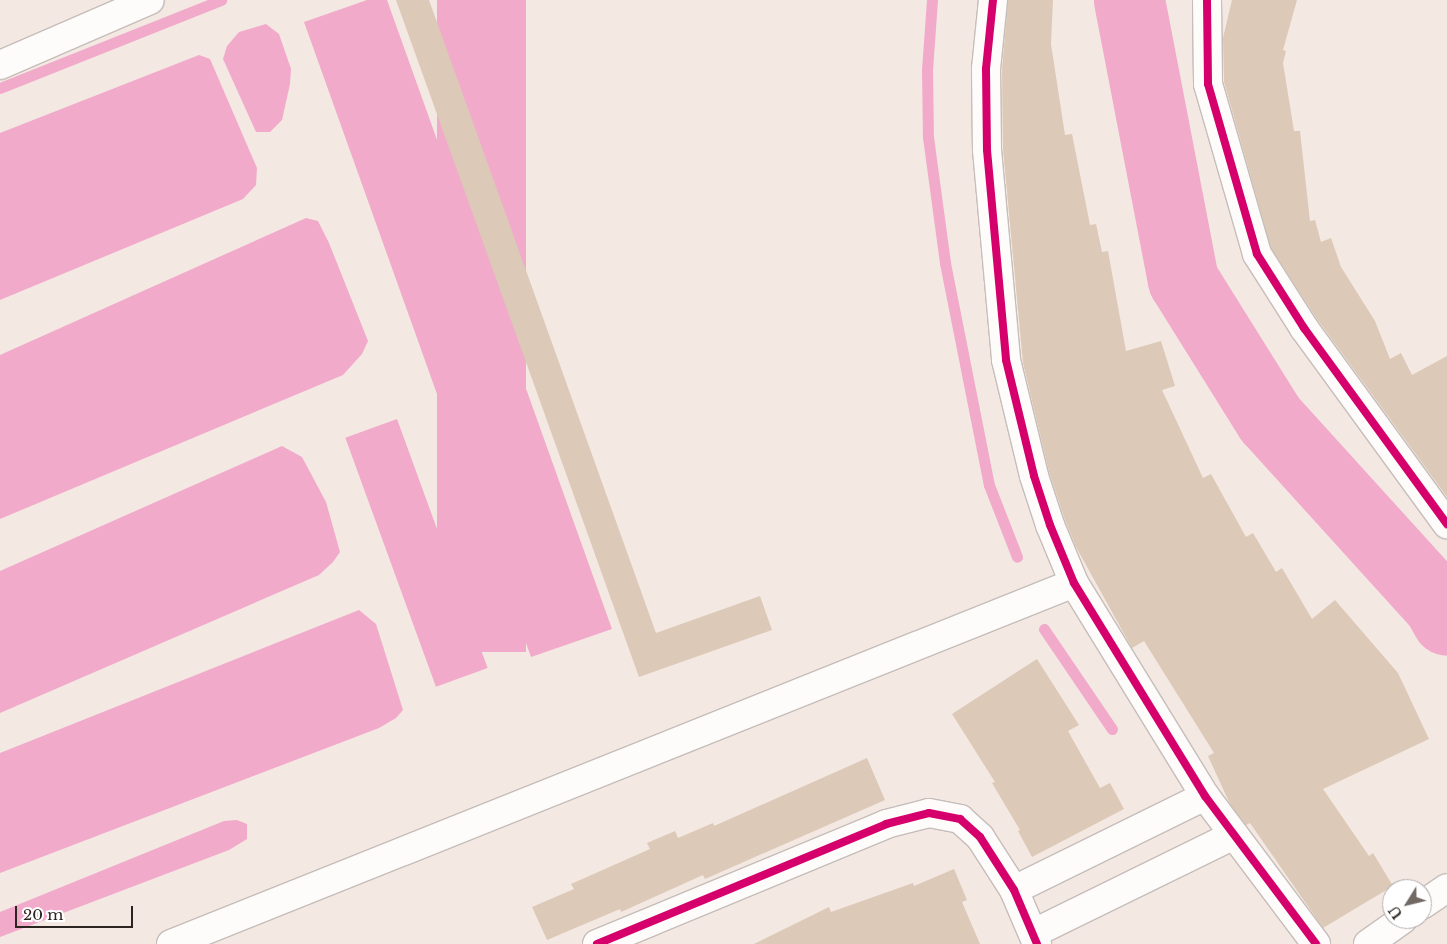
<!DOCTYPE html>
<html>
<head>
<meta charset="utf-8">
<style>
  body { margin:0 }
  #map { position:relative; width:1447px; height:944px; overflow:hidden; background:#f4e8e3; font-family:"Libre Baskerville",serif }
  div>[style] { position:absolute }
  .water>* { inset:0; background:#f1aaca; transform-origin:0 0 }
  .stream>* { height:11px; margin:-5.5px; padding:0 5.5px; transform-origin:5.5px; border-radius:5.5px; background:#f1aaca }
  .river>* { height:71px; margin:-35.5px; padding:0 35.5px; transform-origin:35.5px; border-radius:35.5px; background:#f1aaca }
  .building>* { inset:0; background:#dcc9b7 }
  .roads { filter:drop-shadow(1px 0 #c6bdb9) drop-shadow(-1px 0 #c6bdb9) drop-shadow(0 1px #c6bdb9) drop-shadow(0 -1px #c6bdb9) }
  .minor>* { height:28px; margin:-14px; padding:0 14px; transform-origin:14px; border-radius:14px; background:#fdfcfb }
  .cycleway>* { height:8px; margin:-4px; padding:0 4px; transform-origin:4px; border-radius:4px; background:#d6006c }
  span { translate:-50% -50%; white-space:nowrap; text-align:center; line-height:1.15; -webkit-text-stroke:4px #fff; paint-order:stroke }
  .north { position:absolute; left:1382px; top:879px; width:50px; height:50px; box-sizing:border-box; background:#fff; border:1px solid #aba7a6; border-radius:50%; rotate:234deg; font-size:14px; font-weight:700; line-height:20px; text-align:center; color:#2c2421 }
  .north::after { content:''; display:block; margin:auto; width:18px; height:22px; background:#726965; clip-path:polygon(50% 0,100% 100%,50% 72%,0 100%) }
  .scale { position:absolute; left:15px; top:906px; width:118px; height:22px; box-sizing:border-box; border:2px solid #2c2421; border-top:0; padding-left:6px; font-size:15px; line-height:18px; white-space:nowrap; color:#2c2421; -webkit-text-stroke:4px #fff; paint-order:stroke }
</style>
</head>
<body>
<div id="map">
  <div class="water">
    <div style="clip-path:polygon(367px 0,387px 0,612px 629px,531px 657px,304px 22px)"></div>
    <div style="left:437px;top:0;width:89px;height:652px"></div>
    <div style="clip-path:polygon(266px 24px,279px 34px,291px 69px,290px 84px,282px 120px,270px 132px,256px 132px,223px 59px,227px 46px,239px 32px)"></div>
    <div style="clip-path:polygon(199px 55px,210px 59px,257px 168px,256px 185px,243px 199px,0 300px,0 133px)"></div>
    <div style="clip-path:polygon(306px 218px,318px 221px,329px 243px,368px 341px,362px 354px,343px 375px,0 519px,0 355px)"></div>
    <div style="left:397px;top:419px;width:265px;height:55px;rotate:70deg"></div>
    <div style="clip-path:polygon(282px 446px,302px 457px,326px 502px,340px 552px,333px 562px,319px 575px,0 713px,0 571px)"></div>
    <div style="clip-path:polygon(359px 610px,376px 624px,403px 710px,396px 718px,379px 728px,0 873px,0 753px)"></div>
    <div style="clip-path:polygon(237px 820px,247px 824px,247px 839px,229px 850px,0 937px,0 912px,224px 821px)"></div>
  </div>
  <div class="stream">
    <div style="left:932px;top:0;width:69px;rotate:94.1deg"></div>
    <div style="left:927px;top:69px;width:68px;rotate:89.2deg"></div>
    <div style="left:928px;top:137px;width:127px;rotate:82.3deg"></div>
    <div style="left:945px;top:263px;width:226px;rotate:78.8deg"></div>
    <div style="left:989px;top:485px;width:77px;rotate:68.7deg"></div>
    <div style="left:0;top:88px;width:238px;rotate:-21.7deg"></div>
    <div style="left:1044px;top:629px;width:121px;rotate:55.8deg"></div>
  </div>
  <div class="river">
    <div style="left:1129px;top:0;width:285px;rotate:79.1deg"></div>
    <div style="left:1183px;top:280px;width:164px;rotate:58deg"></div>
    <div style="left:1270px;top:419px;width:250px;rotate:47.8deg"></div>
    <div style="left:1438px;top:604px;width:18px;rotate:61deg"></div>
  </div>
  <div class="building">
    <div style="clip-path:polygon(396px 0,429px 0,656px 633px,760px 596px,772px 630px,639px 677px)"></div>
    <div style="clip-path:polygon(1008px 0,1053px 0,1051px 44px,1065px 135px,1072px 134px,1090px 225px,1096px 224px,1102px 252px,1108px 251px,1126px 351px,1161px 341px,1175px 386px,1162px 390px,1203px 478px,1211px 474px,1246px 537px,1253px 533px,1276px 572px,1282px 568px,1312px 619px,1335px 600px,1398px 673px,1429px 739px,1323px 789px,1369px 856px,1373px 853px,1393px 886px,1323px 928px,1250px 823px,1246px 825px,1230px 804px,1208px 756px,1214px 753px,1144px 641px,1132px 648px,1076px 547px,1065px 520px,1049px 472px,1023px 363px,1003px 149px,1002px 70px)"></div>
    <div style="clip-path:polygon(1232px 0,1297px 0,1283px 50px,1286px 51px,1283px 63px,1294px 131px,1300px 131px,1310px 221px,1315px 220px,1321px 242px,1331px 238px,1341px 267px,1375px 321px,1390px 359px,1401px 353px,1412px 375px,1447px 356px,1447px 497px,1317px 319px,1271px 248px,1224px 82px,1223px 38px)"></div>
    <div style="clip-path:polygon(1037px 659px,1079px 725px,1068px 731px,1100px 788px,1110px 783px,1124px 809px,1032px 857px,1018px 831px,1020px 830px,992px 783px,995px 782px,952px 714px)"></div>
    <div style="clip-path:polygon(867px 758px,885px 800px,705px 879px,703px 875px,621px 912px,620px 909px,547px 940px,532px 907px,574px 889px,571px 884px,650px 849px,647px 843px,675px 831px,678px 838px,713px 823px,714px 826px)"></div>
    <div style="clip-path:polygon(954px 869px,967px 900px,962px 902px,980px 944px,754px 944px,829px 907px,831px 912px,913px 883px,914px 886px)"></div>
  </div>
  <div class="roads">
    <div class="minor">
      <div style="left:993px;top:0;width:69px;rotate:95.8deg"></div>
      <div style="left:986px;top:69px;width:81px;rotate:89.3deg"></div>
      <div style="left:987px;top:150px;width:211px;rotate:84.8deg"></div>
      <div style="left:1006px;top:360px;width:119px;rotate:76.4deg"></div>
      <div style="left:1034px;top:476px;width:52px;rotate:71.9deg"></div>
      <div style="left:1050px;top:525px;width:63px;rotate:67.5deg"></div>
      <div style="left:1074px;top:583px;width:250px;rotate:58.4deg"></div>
      <div style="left:1205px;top:796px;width:185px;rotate:53.1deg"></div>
      <div style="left:1207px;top:0;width:84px;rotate:89.3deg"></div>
      <div style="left:1208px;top:84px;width:177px;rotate:73.9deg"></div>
      <div style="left:1257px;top:254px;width:88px;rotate:57.6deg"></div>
      <div style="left:1304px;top:328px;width:243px;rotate:53.9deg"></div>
      <div style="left:0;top:65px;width:163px;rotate:-23.4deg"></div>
      <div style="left:1014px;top:890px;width:213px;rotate:-26.2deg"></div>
      <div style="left:1422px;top:905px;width:30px;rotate:-34deg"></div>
      <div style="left:1034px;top:933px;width:223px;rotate:-26.1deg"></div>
      <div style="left:171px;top:944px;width:972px;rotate:-21.79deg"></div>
      <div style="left:597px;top:944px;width:313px;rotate:-22.5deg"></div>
      <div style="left:886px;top:824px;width:44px;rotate:-14.3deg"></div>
      <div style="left:929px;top:813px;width:32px;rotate:11deg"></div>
      <div style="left:960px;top:819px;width:27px;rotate:42deg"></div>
      <div style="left:980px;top:837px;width:63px;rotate:57.3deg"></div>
      <div style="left:1014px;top:890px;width:59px;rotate:66.9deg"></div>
      <div style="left:1368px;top:944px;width:43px;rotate:-35.5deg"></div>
    </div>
  </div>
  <div class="cycleway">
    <div style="left:993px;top:0;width:69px;rotate:95.8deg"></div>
    <div style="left:986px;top:69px;width:81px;rotate:89.3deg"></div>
    <div style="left:987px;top:150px;width:211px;rotate:84.8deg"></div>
    <div style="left:1006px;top:360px;width:119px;rotate:76.4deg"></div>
    <div style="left:1034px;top:476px;width:52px;rotate:71.9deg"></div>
    <div style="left:1050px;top:525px;width:63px;rotate:67.5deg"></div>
    <div style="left:1074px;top:583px;width:250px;rotate:58.4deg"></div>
    <div style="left:1205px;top:796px;width:185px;rotate:53.1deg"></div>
    <div style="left:1207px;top:0;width:84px;rotate:89.3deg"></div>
    <div style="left:1208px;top:84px;width:177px;rotate:73.9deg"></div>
    <div style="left:1257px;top:254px;width:88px;rotate:57.6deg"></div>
    <div style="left:1304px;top:328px;width:243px;rotate:53.9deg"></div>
    <div style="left:597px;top:944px;width:313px;rotate:-22.5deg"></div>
    <div style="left:886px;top:824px;width:44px;rotate:-14.3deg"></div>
    <div style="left:929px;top:813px;width:32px;rotate:11deg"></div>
    <div style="left:960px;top:819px;width:27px;rotate:42deg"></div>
    <div style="left:980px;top:837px;width:63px;rotate:57.3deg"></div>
    <div style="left:1014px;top:890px;width:59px;rotate:66.9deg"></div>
  </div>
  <div class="north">U</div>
  <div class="scale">20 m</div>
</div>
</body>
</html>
